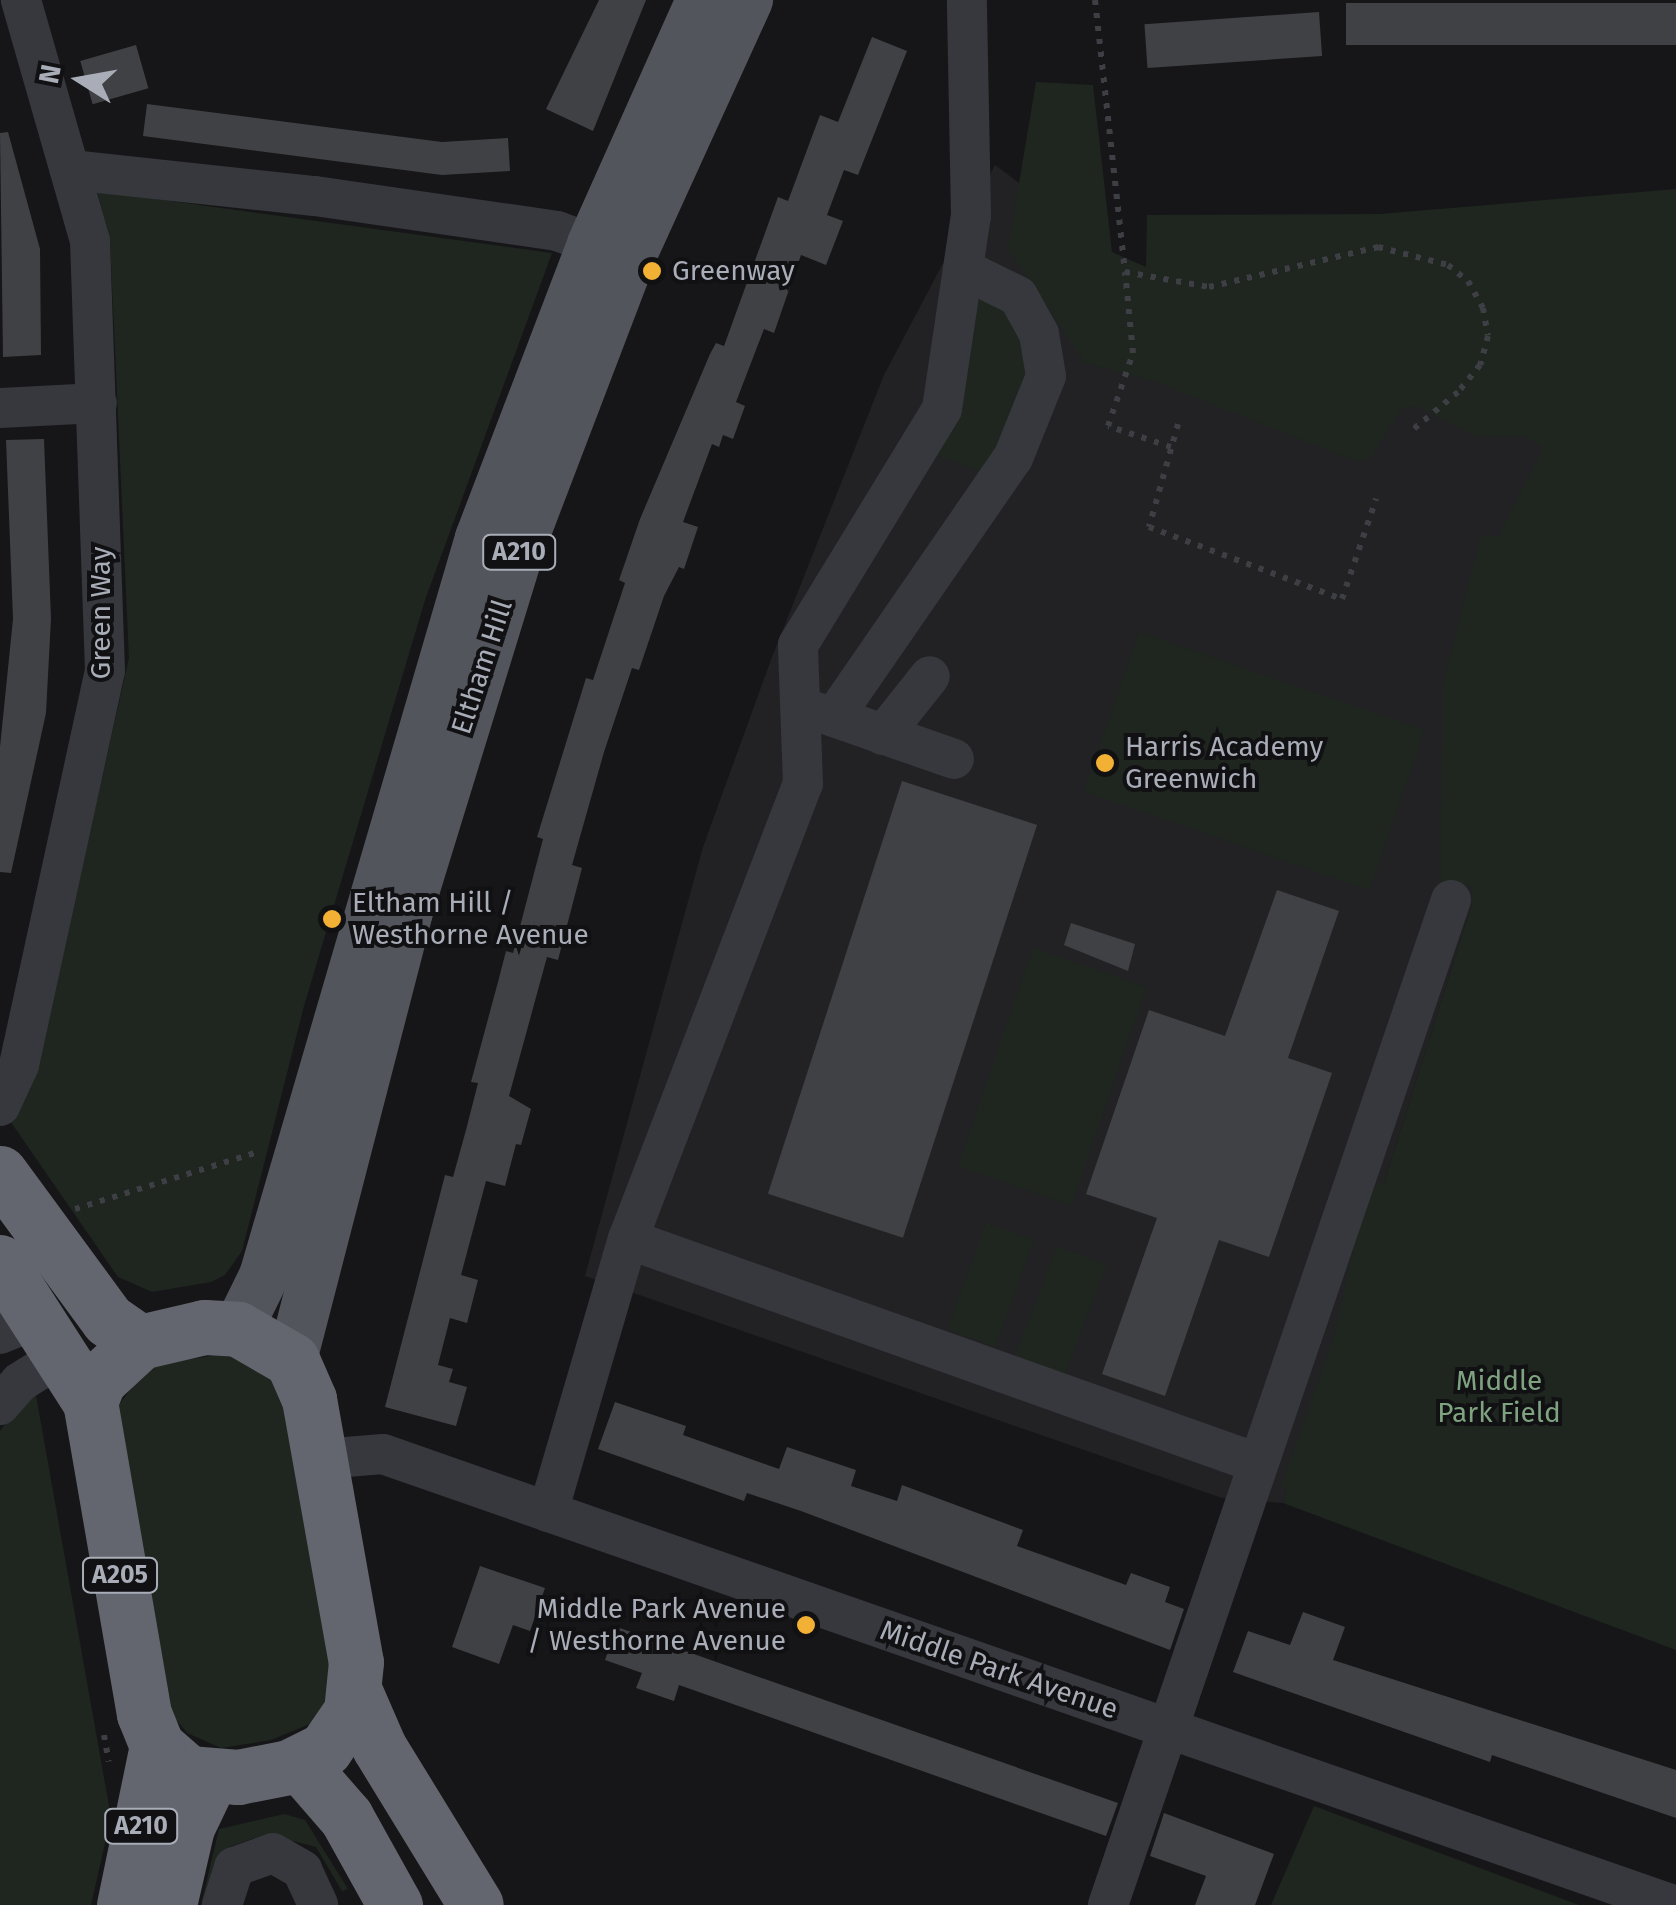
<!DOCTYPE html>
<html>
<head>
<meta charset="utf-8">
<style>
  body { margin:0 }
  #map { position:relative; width:1676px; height:1905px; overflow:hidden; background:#161618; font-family:"Fira Sans",sans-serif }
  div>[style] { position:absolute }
  .built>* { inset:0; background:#222225 }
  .green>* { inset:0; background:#1e261f; transform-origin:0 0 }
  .building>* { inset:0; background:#404145; transform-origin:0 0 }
  .path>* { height:6px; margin-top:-3px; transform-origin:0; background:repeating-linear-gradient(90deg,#3d3f44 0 5px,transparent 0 13px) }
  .minor>* { height:40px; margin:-20px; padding:0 20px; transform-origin:20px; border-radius:20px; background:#37383d }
  .major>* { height:50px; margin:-25px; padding:0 25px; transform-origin:25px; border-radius:25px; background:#53555c }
  .highway>* { height:55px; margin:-27.5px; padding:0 27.5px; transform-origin:27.5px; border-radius:27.5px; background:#63666e }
  .dots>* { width:28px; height:28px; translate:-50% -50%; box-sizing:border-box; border:5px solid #111113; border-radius:50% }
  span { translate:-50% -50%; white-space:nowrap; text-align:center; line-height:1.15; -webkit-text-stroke:8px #111113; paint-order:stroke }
  .shield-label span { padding:2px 8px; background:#111113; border:2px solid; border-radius:8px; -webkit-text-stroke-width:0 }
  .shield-label { font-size:25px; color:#a8adb8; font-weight:700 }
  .poi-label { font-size:28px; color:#a8adb8 }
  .left { translate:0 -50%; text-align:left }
  .right { translate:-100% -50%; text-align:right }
  .street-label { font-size:28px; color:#a8adb8 }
  .park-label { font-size:28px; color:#7fa381 }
  .north { position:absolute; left:30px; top:30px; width:100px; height:100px; -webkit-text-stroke:8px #111113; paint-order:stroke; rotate:281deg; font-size:28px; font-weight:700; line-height:40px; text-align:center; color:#a8adb8 }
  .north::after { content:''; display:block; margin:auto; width:35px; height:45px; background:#a8adb8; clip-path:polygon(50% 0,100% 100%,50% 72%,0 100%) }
</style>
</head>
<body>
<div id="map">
  <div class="built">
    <div style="clip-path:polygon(995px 165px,1128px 264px,1203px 279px,1629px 295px,1479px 679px,1472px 904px,1283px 1503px,1222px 1498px,585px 1276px,703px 847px,772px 657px,884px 375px)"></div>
  </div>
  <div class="green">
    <div style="clip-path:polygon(1036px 82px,1093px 85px,1112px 252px,1146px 267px,1147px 215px,1380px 214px,1676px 189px,1676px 1650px,1283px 1503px,1287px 1490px,1281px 1487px,1335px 1333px,1367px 1189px,1384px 1183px,1472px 904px,1472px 886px,1440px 885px,1443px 684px,1481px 536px,1498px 537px,1543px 449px,1527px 437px,1477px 436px,1416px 406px,1402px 408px,1370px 459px,1355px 461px,1154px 381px,1085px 363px,1008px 249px)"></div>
    <div style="clip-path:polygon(97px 191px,552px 253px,425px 600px,304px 1006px,242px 1251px,225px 1275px,211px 1282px,152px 1292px,118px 1277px,8px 1118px,45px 1031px,129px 658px,110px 241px)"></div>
    <div style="clip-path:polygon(982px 297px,1004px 307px,1033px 366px,987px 474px,936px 455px,968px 309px)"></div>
    <div style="left:1139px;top:632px;width:302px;height:169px;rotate:19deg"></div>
    <div style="left:1033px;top:948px;width:120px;height:231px;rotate:19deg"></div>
    <div style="left:986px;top:1223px;width:51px;height:113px;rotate:20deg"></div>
    <div style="left:1057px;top:1246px;width:53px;height:117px;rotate:21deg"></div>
    <div style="clip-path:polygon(223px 1354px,243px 1357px,276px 1382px,285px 1400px,332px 1664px,323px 1710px,310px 1724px,271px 1740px,221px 1748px,187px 1733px,173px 1716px,119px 1424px,119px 1405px,141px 1374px,160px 1364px)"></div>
    <div style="clip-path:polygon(34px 1384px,111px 1817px,91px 1905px,0 1905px,0 1431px)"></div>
    <div style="clip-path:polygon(1314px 1806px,1579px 1905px,1271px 1905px)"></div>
    <div style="clip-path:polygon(284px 1814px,305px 1820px,348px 1889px,342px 1891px,316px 1847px,266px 1834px,229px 1847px,212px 1905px,201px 1905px,219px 1829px)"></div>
  </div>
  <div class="building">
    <div style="clip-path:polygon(599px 0,646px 0,593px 131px,546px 109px)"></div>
    <div style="left:1676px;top:3px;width:42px;height:330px;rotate:90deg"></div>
    <div style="left:1319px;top:12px;width:44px;height:175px;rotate:86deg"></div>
    <div style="clip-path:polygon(872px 37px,907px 51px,858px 175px,844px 170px,827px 215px,843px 221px,826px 265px,801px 255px,774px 333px,764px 329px,736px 402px,745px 406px,733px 439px,723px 435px,719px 447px,712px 444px,683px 522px,698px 527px,684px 569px,679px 567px,664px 596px,639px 670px,632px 668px,604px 752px,572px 865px,582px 868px,558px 960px,547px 957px,509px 1096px,531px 1109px,521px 1145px,516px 1144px,505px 1186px,486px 1181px,461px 1275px,478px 1280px,467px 1323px,450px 1318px,438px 1365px,453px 1369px,449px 1382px,467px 1387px,456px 1426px,385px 1407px,445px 1175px,453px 1177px,466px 1130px,478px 1083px,471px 1082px,498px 982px,506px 951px,513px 953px,543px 839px,537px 837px,586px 678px,593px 680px,625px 583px,619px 580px,640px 519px,710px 354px,716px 343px,724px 346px,778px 197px,788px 201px,820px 115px,838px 122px)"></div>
    <div style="left:136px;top:45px;width:45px;height:58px;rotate:74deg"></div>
    <div style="clip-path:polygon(147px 104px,442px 142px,508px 138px,510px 171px,442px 175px,143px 136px)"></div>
    <div style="clip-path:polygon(8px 132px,40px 249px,41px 355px,3px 357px,0 133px)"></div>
    <div style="clip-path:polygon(44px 439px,51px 619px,46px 713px,11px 873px,0 872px,0 747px,13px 619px,6px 440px)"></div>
    <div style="left:902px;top:781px;width:142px;height:434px;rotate:18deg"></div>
    <div style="clip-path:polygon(1277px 890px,1339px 911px,1288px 1058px,1332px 1073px,1269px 1257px,1219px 1240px,1165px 1396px,1102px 1374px,1157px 1218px,1086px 1194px,1149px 1010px,1225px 1036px)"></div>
    <div style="clip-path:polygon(1071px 923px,1135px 944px,1128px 971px,1064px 945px)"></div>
    <div style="clip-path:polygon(615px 1402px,686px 1426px,683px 1435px,779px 1469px,787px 1447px,856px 1470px,851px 1486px,897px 1501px,902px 1485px,1023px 1530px,1017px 1546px,1126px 1585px,1131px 1573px,1170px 1587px,1165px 1602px,1184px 1609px,1170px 1650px,801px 1511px,747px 1493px,744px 1501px,598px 1449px)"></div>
    <div style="clip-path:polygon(480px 1566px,545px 1588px,530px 1631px,513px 1625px,499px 1664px,452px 1647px)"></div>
    <div style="clip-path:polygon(1303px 1612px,1345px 1627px,1333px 1660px,1676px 1770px,1676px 1818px,1492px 1755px,1490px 1762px,1233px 1672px,1248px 1631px,1290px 1645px)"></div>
    <div style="clip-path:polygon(617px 1627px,1118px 1803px,1106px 1836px,679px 1685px,674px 1701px,636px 1688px,642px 1673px,605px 1660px)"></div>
    <div style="clip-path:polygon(1164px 1813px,1274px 1854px,1255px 1905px,1195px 1905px,1206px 1876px,1150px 1856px)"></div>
  </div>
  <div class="path">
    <div style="left:1095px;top:0;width:274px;rotate:83.7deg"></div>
    <div style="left:1178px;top:424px;width:107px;rotate:105.7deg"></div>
    <div style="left:1149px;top:527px;width:206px;rotate:20.5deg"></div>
    <div style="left:1342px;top:599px;width:106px;rotate:-71.2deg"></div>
    <div style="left:1171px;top:447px;width:66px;rotate:-161.6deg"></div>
    <div style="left:1108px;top:426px;width:77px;rotate:-71.1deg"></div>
    <div style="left:1133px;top:353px;width:81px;rotate:-95.6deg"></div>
    <div style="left:1125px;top:272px;width:85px;rotate:10.1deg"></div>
    <div style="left:1209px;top:287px;width:174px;rotate:-13.3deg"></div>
    <div style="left:1378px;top:247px;width:72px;rotate:14.4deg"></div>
    <div style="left:1448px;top:265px;width:26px;rotate:39deg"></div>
    <div style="left:1468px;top:281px;width:31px;rotate:61deg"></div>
    <div style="left:1483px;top:308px;width:28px;rotate:80deg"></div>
    <div style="left:1488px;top:336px;width:30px;rotate:105deg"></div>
    <div style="left:1480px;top:365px;width:35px;rotate:129deg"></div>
    <div style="left:1458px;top:392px;width:62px;rotate:140.2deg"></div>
    <div style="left:75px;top:1209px;width:192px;rotate:-17.3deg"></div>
    <div style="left:104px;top:1735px;width:27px;rotate:80deg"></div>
  </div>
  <div class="minor">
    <div style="left:71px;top:170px;width:245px;rotate:6.1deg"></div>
    <div style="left:315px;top:196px;width:245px;rotate:8.2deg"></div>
    <div style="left:557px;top:231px;width:37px;rotate:20deg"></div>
    <div style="left:0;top:408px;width:97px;rotate:-3deg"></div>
    <div style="left:801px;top:708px;width:34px;rotate:15deg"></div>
    <div style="left:834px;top:717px;width:315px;rotate:-55.4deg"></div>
    <div style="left:1013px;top:458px;width:88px;rotate:-68.1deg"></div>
    <div style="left:1046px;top:376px;width:43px;rotate:-99.5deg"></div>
    <div style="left:1039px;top:334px;width:43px;rotate:-118.9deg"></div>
    <div style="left:1018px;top:296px;width:61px;rotate:-153.9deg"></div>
    <div style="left:834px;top:717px;width:127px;rotate:19.3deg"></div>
    <div style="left:883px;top:735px;width:75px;rotate:-51.5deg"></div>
    <div style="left:0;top:1106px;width:45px;rotate:-65.1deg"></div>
    <div style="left:19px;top:1065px;width:403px;rotate:-77.7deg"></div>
    <div style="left:105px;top:671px;width:430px;rotate:-92deg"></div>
    <div style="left:90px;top:241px;width:251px;rotate:-106deg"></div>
    <div style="left:628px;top:1239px;width:665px;rotate:19.61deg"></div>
    <div style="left:0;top:1334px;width:43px;rotate:-21.8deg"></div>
    <div style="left:0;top:1405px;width:30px;rotate:-49deg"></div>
    <div style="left:20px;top:1382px;width:53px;rotate:-31.9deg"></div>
    <div style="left:322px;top:1459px;width:61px;rotate:-4.7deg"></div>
    <div style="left:383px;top:1454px;width:1367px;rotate:19.27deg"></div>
    <div style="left:548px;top:1512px;width:284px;rotate:-73.7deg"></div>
    <div style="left:628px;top:1239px;width:487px;rotate:-69deg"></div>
    <div style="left:803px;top:784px;width:139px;rotate:-92.1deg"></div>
    <div style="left:798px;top:645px;width:276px;rotate:-58.6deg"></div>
    <div style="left:942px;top:409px;width:195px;rotate:-81.5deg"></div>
    <div style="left:971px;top:216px;width:216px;rotate:-91.1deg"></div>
    <div style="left:222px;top:1905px;width:40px;rotate:-72deg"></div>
    <div style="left:234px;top:1867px;width:41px;rotate:-19.7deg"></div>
    <div style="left:273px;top:1853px;width:34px;rotate:30deg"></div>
    <div style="left:302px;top:1870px;width:38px;rotate:65deg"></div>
    <div style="left:1108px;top:1905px;width:1062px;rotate:-71.16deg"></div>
  </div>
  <div class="major">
    <div style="left:238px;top:1329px;width:59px;rotate:-63.9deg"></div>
    <div style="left:264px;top:1276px;width:769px;rotate:-73.69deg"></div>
    <div style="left:480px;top:538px;width:315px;rotate:-69.1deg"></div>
    <div style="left:592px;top:244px;width:267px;rotate:-65.9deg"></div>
    <div style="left:292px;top:1360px;width:460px;rotate:-75.5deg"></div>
    <div style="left:407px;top:915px;width:387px;rotate:-72.9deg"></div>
    <div style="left:521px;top:545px;width:306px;rotate:-69.1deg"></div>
    <div style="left:630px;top:259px;width:285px;rotate:-65.5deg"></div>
  </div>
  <div class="highway">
    <div style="left:0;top:1173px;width:182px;rotate:53.7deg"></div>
    <div style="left:108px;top:1320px;width:39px;rotate:35deg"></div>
    <div style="left:0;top:1262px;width:166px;rotate:57.3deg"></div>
    <div style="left:204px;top:1327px;width:34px;rotate:3deg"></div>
    <div style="left:238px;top:1329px;width:62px;rotate:29.9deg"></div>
    <div style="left:292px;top:1360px;width:43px;rotate:66.4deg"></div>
    <div style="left:309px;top:1399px;width:267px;rotate:79.9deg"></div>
    <div style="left:356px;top:1662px;width:49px;rotate:95.8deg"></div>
    <div style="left:351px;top:1711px;width:46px;rotate:124.4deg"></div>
    <div style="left:325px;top:1749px;width:40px;rotate:153.4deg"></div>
    <div style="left:289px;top:1767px;width:52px;rotate:168.9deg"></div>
    <div style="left:238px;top:1777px;width:50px;rotate:-175.4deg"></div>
    <div style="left:188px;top:1773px;width:41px;rotate:-138.9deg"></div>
    <div style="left:157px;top:1746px;width:35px;rotate:-112deg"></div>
    <div style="left:144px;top:1714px;width:317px;rotate:-99.8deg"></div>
    <div style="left:90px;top:1402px;width:24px;rotate:-68deg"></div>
    <div style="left:99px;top:1380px;width:56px;rotate:-42.8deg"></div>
    <div style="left:140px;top:1342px;width:66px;rotate:-13.2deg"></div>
    <div style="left:356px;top:1694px;width:58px;rotate:66.5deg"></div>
    <div style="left:379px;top:1747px;width:185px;rotate:58.5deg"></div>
    <div style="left:299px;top:1763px;width:72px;rotate:49deg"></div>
    <div style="left:346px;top:1817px;width:101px;rotate:60.9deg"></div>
    <div style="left:124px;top:1905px;width:162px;rotate:-78.3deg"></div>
    <div style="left:169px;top:1905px;width:80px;rotate:-77deg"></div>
    <div style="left:187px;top:1827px;width:55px;rotate:-64.4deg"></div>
  </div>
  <div class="dots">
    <div style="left:652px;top:271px;background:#f2b134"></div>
    <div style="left:1105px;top:763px;background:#f2b134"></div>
    <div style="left:332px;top:919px;background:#f2b134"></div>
    <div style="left:806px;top:1625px;background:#f2b134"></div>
  </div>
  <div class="shield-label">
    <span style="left:519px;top:552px">A210</span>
    <span style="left:120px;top:1575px">A205</span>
    <span style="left:141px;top:1826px">A210</span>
  </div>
  <div class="poi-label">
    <span class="left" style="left:672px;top:271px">Greenway</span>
    <span class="left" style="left:1125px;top:763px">Harris Academy<br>Greenwich</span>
    <span class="left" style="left:352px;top:919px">Eltham Hill /<br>Westhorne Avenue</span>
    <span class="right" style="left:786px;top:1625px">Middle Park Avenue<br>/ Westhorne Avenue</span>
  </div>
  <div class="street-label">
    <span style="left:101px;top:613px;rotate:-90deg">Green Way</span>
    <span style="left:482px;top:667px;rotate:-72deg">Eltham Hill</span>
    <span style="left:999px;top:1670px;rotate:19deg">Middle Park Avenue</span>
  </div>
  <div class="park-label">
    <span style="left:1499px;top:1397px">Middle<br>Park Field</span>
  </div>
  <div class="north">N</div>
</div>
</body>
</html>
